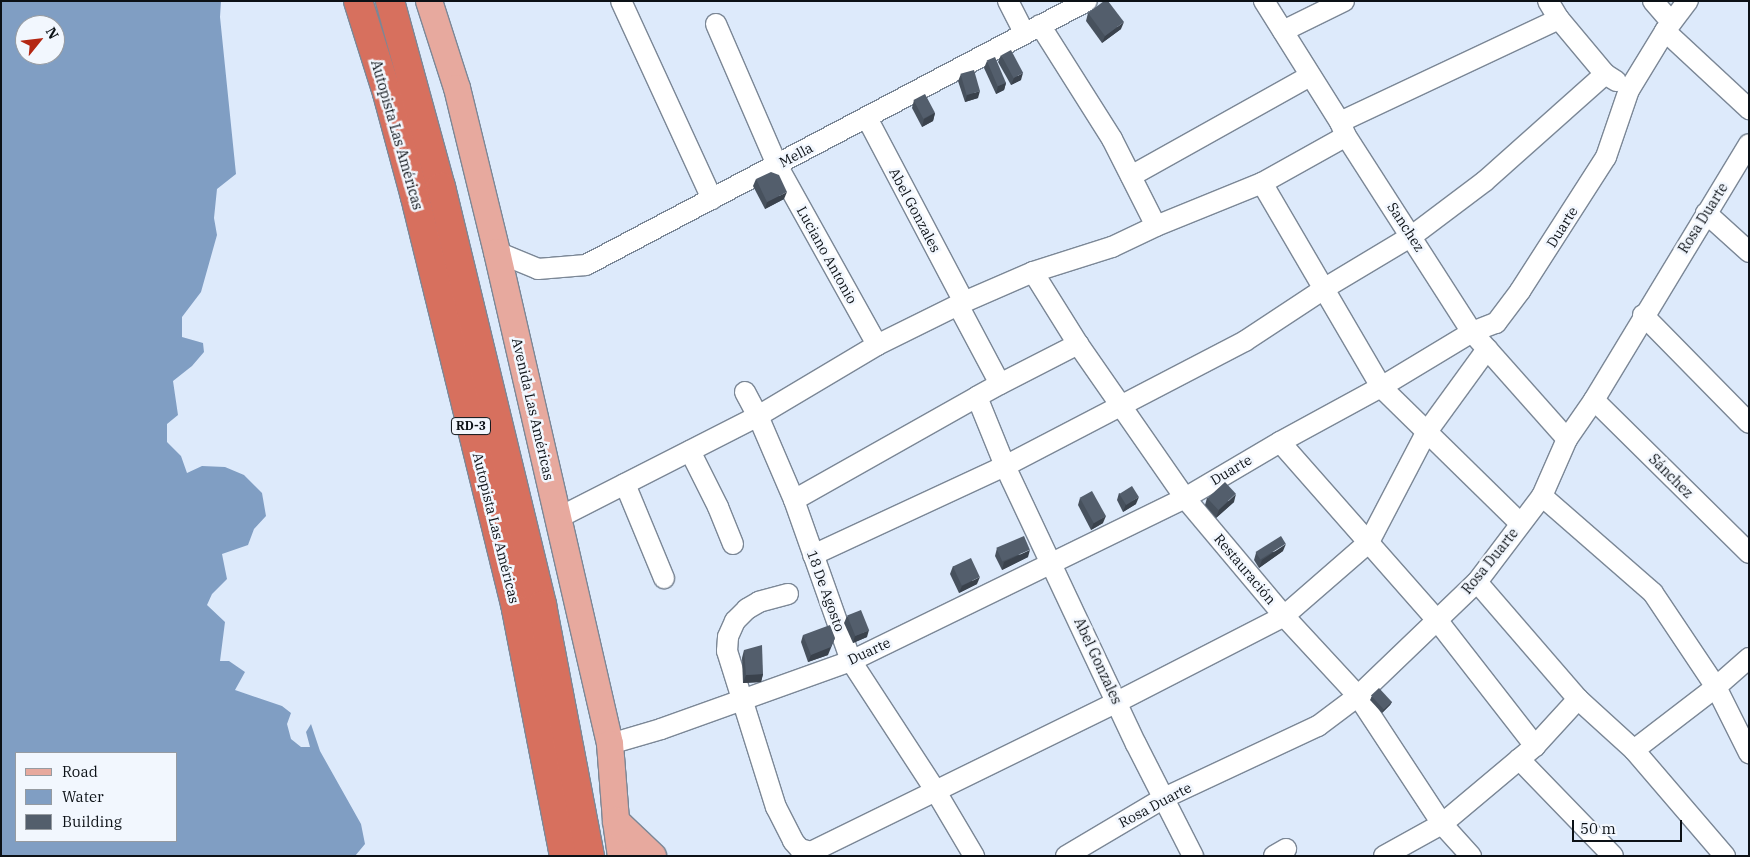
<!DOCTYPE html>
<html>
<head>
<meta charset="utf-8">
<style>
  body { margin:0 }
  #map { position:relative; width:1750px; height:857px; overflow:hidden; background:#ddeafb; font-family:"IBM Plex Serif",serif }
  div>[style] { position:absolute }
  .water>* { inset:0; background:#809ec3 }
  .roads { filter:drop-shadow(1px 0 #7b8796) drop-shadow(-1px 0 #7b8796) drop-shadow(0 1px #7b8796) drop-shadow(0 -1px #7b8796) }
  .minor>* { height:20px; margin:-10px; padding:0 10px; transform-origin:10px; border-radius:10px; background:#fff }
  .major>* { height:26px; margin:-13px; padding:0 13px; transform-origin:13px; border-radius:13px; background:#e7a99e }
  .highway>* { height:28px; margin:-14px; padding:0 14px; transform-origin:14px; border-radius:14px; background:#d7705e }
  .wall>* { inset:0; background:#47515d }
  .shaded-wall>* { inset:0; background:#3a424c }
  .building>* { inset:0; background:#535e6c; transform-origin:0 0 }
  span { translate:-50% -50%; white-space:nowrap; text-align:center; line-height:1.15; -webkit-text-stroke:5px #f2f7fe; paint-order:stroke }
  .shield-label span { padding:1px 4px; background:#f2f7fe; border:1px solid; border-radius:4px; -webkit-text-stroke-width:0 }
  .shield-label { font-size:12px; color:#0c1116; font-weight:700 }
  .street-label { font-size:14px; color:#0c1116 }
  .frame { position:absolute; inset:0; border:2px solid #0c1116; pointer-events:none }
  .legend { position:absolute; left:15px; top:752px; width:162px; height:90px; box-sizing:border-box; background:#f2f7fe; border:1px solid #969ba1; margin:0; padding:6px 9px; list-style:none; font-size:15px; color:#0c1116 }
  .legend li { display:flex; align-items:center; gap:10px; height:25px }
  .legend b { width:25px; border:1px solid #969ba1 }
  .north { position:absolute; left:15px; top:15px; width:50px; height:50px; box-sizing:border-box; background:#f2f7fe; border:1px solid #969ba1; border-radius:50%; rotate:61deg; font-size:14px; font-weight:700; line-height:20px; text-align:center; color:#0c1116 }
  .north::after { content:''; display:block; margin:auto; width:18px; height:22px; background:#b42713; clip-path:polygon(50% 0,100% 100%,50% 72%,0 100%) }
  .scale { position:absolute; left:1572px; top:820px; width:110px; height:22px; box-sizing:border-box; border:2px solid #0c1116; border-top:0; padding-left:6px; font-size:15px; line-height:18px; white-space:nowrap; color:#0c1116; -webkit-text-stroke:4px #f2f7fe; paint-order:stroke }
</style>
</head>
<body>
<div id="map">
  <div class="water">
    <div style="clip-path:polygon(evenodd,1px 1px,221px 1px,220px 17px,236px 174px,217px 189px,214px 218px,217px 235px,201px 292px,182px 317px,182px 337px,203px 343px,204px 352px,192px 366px,173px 381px,178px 415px,167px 424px,167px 442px,181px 456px,187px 473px,202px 466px,225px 467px,244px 475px,262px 493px,266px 516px,254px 529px,248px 545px,222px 554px,227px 579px,212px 594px,207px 605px,225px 622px,220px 661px,229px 661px,245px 672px,235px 690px,282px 706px,291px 713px,287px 724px,291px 739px,301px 747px,310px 747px,306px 732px,311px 724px,320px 751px,361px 824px,365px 844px,355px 856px,1px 856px,1px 1px,25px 25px,55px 25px,55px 55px,25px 55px,25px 25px,1px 1px,16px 753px,176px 753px,176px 841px,16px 841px,16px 753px)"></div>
  </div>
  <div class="roads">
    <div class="minor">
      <div style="left:621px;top:1px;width:218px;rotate:65.3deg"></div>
      <div style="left:1008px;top:1px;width:36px;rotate:63deg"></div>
      <div style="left:1264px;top:1px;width:143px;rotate:57.9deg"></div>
      <div style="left:1340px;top:122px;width:15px;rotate:67deg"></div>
      <div style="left:1346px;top:136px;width:233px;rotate:57.3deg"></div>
      <div style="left:1472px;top:332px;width:143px;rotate:48.4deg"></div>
      <div style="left:1548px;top:1px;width:21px;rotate:59deg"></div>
      <div style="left:1559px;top:19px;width:72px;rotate:50.1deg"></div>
      <div style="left:1605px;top:74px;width:13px;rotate:32deg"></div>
      <div style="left:1653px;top:1px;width:28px;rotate:49deg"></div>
      <div style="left:716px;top:24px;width:154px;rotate:66.6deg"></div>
      <div style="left:777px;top:165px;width:206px;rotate:60.9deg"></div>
      <div style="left:1040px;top:25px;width:135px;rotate:57.7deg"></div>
      <div style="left:1112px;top:139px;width:97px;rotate:63.2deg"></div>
      <div style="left:1283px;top:31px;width:68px;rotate:-26.2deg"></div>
      <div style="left:1665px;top:31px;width:115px;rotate:42.9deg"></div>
      <div style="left:867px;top:118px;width:208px;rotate:62.2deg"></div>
      <div style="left:1340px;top:122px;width:242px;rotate:-25.2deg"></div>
      <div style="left:1131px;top:176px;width:205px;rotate:-29.2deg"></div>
      <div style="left:1262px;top:183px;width:236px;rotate:59.7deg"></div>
      <div style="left:1381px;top:387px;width:194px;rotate:44.4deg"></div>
      <div style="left:1706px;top:213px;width:58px;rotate:42.2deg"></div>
      <div style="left:497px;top:252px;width:44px;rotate:22.5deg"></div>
      <div style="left:538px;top:269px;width:48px;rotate:-4.8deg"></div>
      <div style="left:586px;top:265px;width:566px;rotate:-27.79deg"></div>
      <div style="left:1033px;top:272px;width:85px;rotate:58deg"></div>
      <div style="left:1078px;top:344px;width:188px;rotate:55.2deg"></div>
      <div style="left:1185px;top:498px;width:154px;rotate:50deg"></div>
      <div style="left:1284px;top:616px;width:109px;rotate:47.2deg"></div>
      <div style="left:1358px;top:696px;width:153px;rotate:56.7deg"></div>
      <div style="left:1442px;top:824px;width:43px;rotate:47.8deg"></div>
      <div style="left:958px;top:305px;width:89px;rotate:62deg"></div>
      <div style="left:1000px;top:384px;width:26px;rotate:151deg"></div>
      <div style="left:977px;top:397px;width:74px;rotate:67.9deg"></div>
      <div style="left:1005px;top:466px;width:307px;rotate:64.8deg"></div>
      <div style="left:1136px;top:744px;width:126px;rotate:63deg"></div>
      <div style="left:1643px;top:315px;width:151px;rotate:45.5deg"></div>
      <div style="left:1000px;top:384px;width:88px;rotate:-27.1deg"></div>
      <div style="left:745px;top:392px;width:27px;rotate:62deg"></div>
      <div style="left:758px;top:416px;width:91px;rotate:66.8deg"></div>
      <div style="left:794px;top:500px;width:171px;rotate:70.5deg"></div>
      <div style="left:851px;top:661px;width:154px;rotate:56.9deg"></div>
      <div style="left:935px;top:790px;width:77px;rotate:59.4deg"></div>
      <div style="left:1594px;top:400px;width:218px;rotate:44.6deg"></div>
      <div style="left:1280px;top:442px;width:237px;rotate:48.6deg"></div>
      <div style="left:1437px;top:620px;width:160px;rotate:52.1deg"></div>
      <div style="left:690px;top:451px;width:63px;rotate:63.4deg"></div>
      <div style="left:718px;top:507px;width:40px;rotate:68deg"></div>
      <div style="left:625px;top:484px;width:102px;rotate:67.5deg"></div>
      <div style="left:1542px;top:496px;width:147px;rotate:41.1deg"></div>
      <div style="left:1653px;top:593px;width:113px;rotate:56.2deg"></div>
      <div style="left:1716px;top:687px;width:74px;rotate:63.4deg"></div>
      <div style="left:794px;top:500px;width:210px;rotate:-29.4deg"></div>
      <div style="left:558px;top:518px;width:225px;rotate:-27deg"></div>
      <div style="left:758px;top:416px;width:139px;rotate:-30.8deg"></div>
      <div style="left:877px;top:345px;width:97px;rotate:-26.3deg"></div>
      <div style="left:964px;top:302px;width:75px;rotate:-23.5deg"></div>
      <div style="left:1033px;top:272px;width:83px;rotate:-17.6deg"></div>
      <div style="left:1112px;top:247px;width:49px;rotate:-25.5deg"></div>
      <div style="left:1156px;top:226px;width:114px;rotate:-22.1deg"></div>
      <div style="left:1262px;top:183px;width:96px;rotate:-29.2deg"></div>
      <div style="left:813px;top:555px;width:212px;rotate:-24.9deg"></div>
      <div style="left:1005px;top:466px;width:271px;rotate:-27.5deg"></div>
      <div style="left:1245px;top:341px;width:102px;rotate:-33.4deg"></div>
      <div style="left:1330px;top:285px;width:96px;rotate:-30.9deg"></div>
      <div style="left:1412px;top:236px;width:91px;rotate:-37deg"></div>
      <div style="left:1485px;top:181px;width:161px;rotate:-41.7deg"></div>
      <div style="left:1477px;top:582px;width:155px;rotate:49.2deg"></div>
      <div style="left:1578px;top:699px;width:76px;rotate:42.3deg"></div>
      <div style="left:1634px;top:750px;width:140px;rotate:49.4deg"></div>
      <div style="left:788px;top:594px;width:30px;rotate:165deg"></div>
      <div style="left:759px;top:602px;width:14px;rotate:150deg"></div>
      <div style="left:747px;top:609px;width:17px;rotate:135deg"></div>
      <div style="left:735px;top:621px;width:17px;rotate:114deg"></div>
      <div style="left:728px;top:637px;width:14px;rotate:94deg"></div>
      <div style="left:727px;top:651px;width:164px;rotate:72.6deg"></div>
      <div style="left:776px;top:807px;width:38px;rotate:63deg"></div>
      <div style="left:793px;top:841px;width:11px;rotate:49deg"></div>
      <div style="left:800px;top:849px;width:11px;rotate:15deg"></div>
      <div style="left:811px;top:852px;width:341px;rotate:-26.1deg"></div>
      <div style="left:1117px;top:702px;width:188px;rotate:-27.2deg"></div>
      <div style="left:1284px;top:616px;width:113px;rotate:-41deg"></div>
      <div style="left:1369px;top:542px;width:123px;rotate:-62.4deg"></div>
      <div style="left:1426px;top:433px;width:104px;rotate:-54deg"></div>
      <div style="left:610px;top:744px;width:53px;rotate:-16.4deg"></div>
      <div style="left:661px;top:729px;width:202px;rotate:-19.7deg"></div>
      <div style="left:851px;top:661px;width:372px;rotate:-26deg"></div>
      <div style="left:1185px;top:498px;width:110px;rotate:-30.5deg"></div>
      <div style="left:1280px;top:442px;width:115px;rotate:-28.6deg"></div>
      <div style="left:1381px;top:387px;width:106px;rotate:-31.1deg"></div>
      <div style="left:1472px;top:332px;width:26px;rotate:-21deg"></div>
      <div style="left:1496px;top:323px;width:40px;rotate:-53deg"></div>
      <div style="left:1520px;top:291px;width:159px;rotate:-57.3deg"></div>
      <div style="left:1606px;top:157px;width:71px;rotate:-71.1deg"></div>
      <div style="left:1629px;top:90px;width:69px;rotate:-58.6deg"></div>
      <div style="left:1665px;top:31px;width:38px;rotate:-53deg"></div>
      <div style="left:1634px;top:750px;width:103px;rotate:-37.5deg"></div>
      <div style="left:1716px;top:687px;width:44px;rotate:-41.3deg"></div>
      <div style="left:1519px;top:759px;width:135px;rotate:45.9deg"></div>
      <div style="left:1066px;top:856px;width:114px;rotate:-30.6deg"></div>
      <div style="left:1164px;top:798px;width:170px;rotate:-25.1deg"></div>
      <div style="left:1318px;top:726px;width:50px;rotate:-36.9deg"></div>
      <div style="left:1358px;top:696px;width:165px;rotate:-43.8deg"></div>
      <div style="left:1477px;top:582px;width:108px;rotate:-52.9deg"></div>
      <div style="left:1542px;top:496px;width:62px;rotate:-66.3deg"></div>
      <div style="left:1567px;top:439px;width:47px;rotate:-55.3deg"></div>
      <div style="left:1594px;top:400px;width:299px;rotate:-58.8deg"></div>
      <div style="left:1274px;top:856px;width:14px;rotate:-30deg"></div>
      <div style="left:1384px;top:856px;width:66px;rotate:-28.9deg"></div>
      <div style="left:1442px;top:824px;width:121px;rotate:-40deg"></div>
      <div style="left:1535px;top:746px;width:64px;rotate:-47.5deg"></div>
    </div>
    <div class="major">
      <div style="left:429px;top:1px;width:91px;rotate:72.2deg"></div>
      <div style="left:457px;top:88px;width:169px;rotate:76.3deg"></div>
      <div style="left:497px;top:252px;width:505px;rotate:77.06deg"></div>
      <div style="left:610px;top:744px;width:77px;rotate:85.5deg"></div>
      <div style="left:616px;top:821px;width:35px;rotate:82deg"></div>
      <div style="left:616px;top:821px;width:51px;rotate:43.4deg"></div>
    </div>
    <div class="highway">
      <div style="left:358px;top:1px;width:96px;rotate:72.5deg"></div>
      <div style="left:387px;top:93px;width:108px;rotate:74.9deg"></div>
      <div style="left:415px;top:197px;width:424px;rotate:76.2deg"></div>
      <div style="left:516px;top:609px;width:252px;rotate:79deg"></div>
      <div style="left:390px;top:1px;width:193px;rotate:74.7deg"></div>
      <div style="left:441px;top:187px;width:430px;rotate:76.4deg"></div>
      <div style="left:542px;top:605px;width:256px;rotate:79.2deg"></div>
    </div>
  </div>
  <div class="wall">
    <div style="clip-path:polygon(1088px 13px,1121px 29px,1102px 43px,1086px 21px)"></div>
    <div style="clip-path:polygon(1001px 55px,1021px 80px,1011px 85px,998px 62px)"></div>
    <div style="clip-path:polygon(987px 61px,1006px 83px,1004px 90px,996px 94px,984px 68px)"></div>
    <div style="clip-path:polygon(961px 74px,978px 98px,965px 102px,958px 81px)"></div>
    <div style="clip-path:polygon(914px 100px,935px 113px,933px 121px,922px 127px,912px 108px)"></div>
    <div style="clip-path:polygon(756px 179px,784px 199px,765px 209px,753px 186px)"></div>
    <div style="clip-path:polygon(1119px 493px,1136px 504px,1123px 512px,1117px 500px)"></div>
    <div style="clip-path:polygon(1080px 498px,1103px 523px,1091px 530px,1078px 505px)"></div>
    <div style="clip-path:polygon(1207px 498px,1234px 502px,1216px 518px,1205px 505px)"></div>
    <div style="clip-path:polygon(997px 548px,1028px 557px,1002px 570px,995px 556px)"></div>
    <div style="clip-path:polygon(1283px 551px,1259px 568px,1254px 560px,1256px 553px)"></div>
    <div style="clip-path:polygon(953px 566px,977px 584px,959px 593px,950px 574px)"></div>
    <div style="clip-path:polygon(847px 616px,867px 637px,853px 643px,844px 623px)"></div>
    <div style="clip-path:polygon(803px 635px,828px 655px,808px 662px,801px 642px)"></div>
    <div style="clip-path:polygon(744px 650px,763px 674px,761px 682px,743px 683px,742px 658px)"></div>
    <div style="clip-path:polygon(1372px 696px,1392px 702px,1390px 705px,1382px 713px,1370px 700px)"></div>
  </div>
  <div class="shaded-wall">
    <div style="clip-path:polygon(1124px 22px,1121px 29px,1102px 43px,1105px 36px)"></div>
    <div style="clip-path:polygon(1023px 73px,1021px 80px,1011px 85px,1014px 78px)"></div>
    <div style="clip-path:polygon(1006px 83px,1004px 90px,996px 94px,998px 86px)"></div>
    <div style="clip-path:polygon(980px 91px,978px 98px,965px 102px,967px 95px)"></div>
    <div style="clip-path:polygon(935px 113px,933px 121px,922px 127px,924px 119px)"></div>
    <div style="clip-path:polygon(787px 192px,784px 199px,765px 209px,767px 202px)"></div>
    <div style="clip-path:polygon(1236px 494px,1234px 502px,1216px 518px,1219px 510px)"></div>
    <div style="clip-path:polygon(1139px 497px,1136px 504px,1123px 512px,1126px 504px)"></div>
    <div style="clip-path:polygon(1106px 516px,1103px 523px,1091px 530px,1094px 522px)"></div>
    <div style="clip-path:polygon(1286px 544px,1283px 551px,1259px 568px,1262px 560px)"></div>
    <div style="clip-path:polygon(1030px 550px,1028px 557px,1002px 570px,1004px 562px)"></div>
    <div style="clip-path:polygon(980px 577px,977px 584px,959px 593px,962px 586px)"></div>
    <div style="clip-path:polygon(869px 630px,867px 637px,853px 643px,855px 636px)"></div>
    <div style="clip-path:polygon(835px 638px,828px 655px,808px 662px,811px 655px)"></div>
    <div style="clip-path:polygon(763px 674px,761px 682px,743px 683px,746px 675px)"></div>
    <div style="clip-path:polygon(1392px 702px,1390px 705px,1382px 713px,1384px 709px)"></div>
  </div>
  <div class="building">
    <div style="clip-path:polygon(1104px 1px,1108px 1px,1124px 22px,1105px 36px,1088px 13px)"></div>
    <div style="left:1011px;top:50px;width:26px;height:11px;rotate:62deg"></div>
    <div style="left:995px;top:57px;width:28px;height:9px;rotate:67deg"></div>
    <div style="left:974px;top:70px;width:22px;height:14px;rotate:74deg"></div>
    <div style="left:925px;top:94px;width:21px;height:13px;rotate:62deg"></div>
    <div style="clip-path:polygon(771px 172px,779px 175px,787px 192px,767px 202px,756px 179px)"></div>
    <div style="left:1225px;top:482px;width:16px;height:24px;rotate:47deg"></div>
    <div style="left:1132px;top:486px;width:13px;height:15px;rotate:58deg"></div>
    <div style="left:1092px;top:491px;width:29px;height:14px;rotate:61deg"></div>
    <div style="left:1024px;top:536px;width:15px;height:30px;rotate:67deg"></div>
    <div style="left:1281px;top:536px;width:9px;height:30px;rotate:58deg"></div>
    <div style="left:971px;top:558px;width:21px;height:20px;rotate:65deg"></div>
    <div style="left:861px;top:610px;width:22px;height:15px;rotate:68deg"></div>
    <div style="clip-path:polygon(830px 625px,835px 638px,831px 647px,811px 655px,803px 635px)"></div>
    <div style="clip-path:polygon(762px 645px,763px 674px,746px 675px,744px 650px)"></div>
    <div style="left:1379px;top:688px;width:19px;height:11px;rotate:47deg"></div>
  </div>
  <div class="shield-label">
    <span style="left:471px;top:426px">RD-3</span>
  </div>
  <div class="street-label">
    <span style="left:397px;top:135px;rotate:74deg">Autopista Las Américas</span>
    <span style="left:796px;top:155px;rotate:-28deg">Mella</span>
    <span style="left:915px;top:210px;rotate:62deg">Abel Gonzales</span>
    <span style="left:1703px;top:218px;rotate:-58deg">Rosa Duarte</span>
    <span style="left:1406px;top:227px;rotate:57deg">Sanchez</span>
    <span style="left:1562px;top:227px;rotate:-58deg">Duarte</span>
    <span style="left:827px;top:255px;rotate:61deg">Luciano Antonio</span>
    <span style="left:533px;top:409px;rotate:77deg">Avenida Las Américas</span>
    <span style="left:1231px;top:470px;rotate:-31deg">Duarte</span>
    <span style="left:1671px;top:476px;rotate:45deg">Sánchez</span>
    <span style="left:496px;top:528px;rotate:76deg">Autopista Las Américas</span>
    <span style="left:1490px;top:561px;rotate:-51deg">Rosa Duarte</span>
    <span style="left:1245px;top:569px;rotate:50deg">Restauración</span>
    <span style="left:826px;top:591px;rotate:70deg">18 De Agosto</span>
    <span style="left:869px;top:651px;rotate:-25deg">Duarte</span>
    <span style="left:1098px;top:661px;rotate:65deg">Abel Gonzales</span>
    <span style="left:1155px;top:805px;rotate:-28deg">Rosa Duarte</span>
  </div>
  <div class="frame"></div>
  <ul class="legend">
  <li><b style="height:6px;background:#e7a99e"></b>Road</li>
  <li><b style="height:14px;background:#809ec3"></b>Water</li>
  <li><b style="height:14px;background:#535e6c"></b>Building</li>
  </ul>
  <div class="north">N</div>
  <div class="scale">50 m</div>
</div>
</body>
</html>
